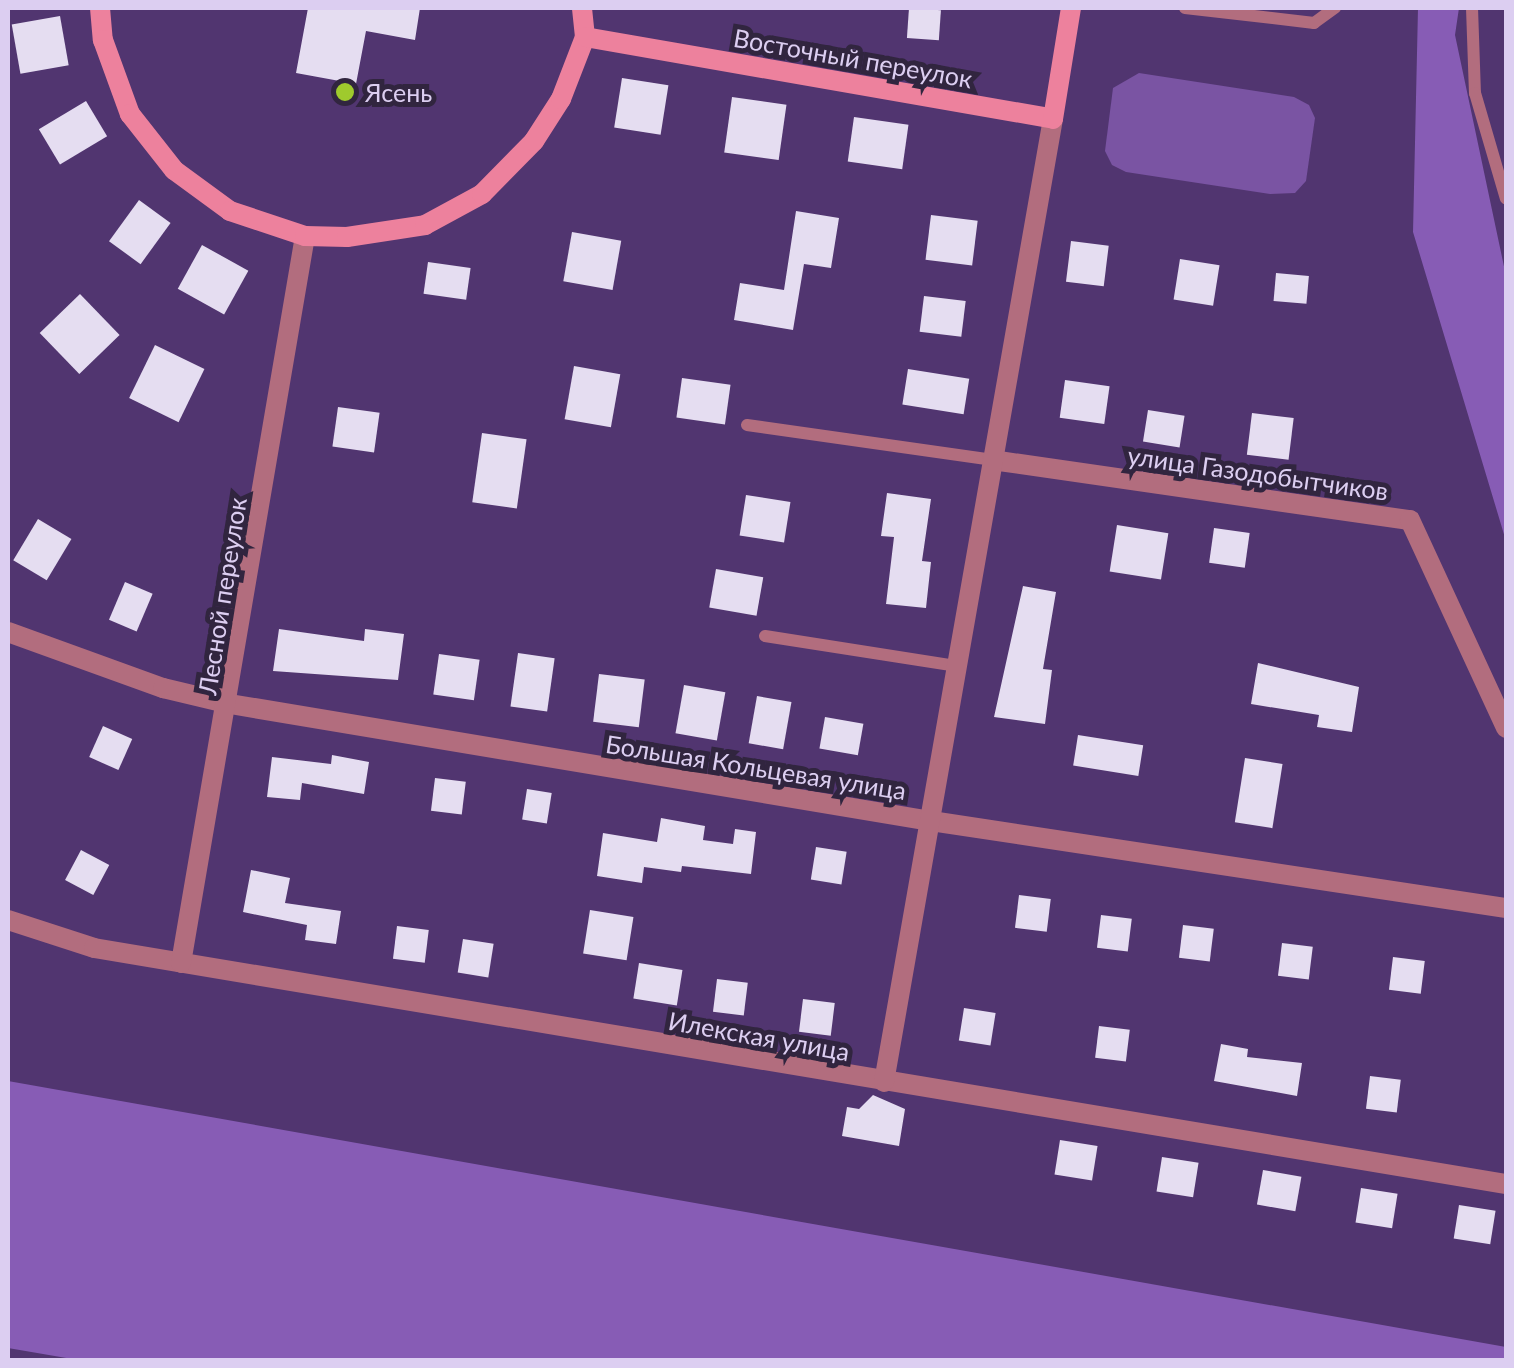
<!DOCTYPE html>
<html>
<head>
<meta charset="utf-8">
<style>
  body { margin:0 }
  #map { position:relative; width:1514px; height:1368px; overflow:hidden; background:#513570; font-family:Lato,sans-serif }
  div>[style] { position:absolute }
  .green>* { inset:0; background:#7a54a3 }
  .forest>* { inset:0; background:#875cb5 }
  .building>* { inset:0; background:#e5ddf1; transform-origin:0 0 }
  .lane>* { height:12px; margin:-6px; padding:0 6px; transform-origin:6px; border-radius:6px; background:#b26d7e }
  .street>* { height:20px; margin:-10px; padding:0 10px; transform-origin:10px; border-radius:10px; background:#b26d7e }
  .secondary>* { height:20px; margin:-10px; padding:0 10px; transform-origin:10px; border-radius:10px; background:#ed819d }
  .dots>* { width:28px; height:28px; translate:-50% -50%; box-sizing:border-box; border:5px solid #31253f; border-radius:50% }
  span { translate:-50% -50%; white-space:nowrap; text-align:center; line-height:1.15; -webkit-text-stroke:10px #31253f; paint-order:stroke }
  .street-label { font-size:25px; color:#dccef1 }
  .poi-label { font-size:25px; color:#dccef1 }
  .left { translate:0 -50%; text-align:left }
  .frame { position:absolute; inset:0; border:10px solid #dccef1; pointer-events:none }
</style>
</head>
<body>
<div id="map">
  <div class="green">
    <div style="clip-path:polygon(1139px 73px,1294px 97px,1309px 105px,1315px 118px,1306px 181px,1295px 193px,1270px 194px,1126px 172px,1112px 165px,1105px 151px,1113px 88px)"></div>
  </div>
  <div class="forest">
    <div style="clip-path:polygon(1418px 8px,1459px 8px,1455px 35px,1506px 276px,1506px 541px,1413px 232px)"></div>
    <div style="clip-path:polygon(8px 1081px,1506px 1347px,1506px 1360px,78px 1360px,8px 1348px)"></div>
  </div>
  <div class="building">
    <div style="clip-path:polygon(308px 8px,420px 8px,415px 40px,366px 31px,356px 84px,296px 73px)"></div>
    <div style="left:909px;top:8px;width:32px;height:30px;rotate:4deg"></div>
    <div style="left:60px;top:16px;width:50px;height:49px;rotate:80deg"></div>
    <div style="left:622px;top:78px;width:47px;height:50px;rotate:9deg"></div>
    <div style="left:732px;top:97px;width:55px;height:56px;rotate:8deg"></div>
    <div style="left:86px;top:101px;width:41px;height:55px;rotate:59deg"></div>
    <div style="left:854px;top:117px;width:55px;height:45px;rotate:8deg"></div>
    <div style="left:139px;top:200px;width:39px;height:51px;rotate:36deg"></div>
    <div style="clip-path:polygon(796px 211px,839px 218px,831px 268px,804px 264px,793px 330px,734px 320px,740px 283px,784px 290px)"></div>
    <div style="left:931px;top:215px;width:47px;height:45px;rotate:7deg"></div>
    <div style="left:572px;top:232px;width:50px;height:50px;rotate:10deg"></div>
    <div style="left:1071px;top:241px;width:38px;height:41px;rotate:7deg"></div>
    <div style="left:202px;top:245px;width:53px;height:50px;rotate:29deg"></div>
    <div style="left:1180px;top:259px;width:40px;height:41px;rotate:9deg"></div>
    <div style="left:428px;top:262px;width:43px;height:32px;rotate:8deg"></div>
    <div style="left:1276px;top:273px;width:33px;height:28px;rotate:5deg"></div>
    <div style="left:80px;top:294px;width:57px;height:56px;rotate:46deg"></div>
    <div style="left:924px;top:296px;width:42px;height:36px;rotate:7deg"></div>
    <div style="left:155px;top:345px;width:55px;height:59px;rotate:26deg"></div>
    <div style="left:574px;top:366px;width:47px;height:54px;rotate:10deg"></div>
    <div style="left:908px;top:369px;width:62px;height:36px;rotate:9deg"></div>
    <div style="left:682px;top:378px;width:49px;height:40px;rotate:8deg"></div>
    <div style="left:1065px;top:380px;width:45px;height:38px;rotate:8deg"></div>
    <div style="left:338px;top:407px;width:42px;height:40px;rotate:8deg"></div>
    <div style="left:1148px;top:410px;width:37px;height:32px;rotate:9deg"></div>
    <div style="left:1252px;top:413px;width:42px;height:42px;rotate:7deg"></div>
    <div style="left:482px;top:433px;width:45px;height:70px;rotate:8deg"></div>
    <div style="clip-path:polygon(887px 493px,931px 499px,922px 561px,931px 562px,926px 608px,886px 604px,894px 537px,881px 536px)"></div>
    <div style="left:746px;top:495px;width:45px;height:41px;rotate:9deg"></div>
    <div style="left:38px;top:519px;width:39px;height:48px;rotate:31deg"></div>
    <div style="left:1117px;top:525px;width:52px;height:47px;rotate:9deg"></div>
    <div style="left:1214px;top:528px;width:36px;height:35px;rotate:8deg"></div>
    <div style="left:716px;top:569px;width:48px;height:39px;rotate:10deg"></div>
    <div style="left:125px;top:582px;width:30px;height:41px;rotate:23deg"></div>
    <div style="clip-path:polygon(1023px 586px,1056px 592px,1043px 669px,1052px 670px,1045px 724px,994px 717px)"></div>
    <div style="clip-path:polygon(279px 629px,364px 641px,365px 629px,404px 634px,398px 680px,273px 671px)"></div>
    <div style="left:518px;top:653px;width:37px;height:54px;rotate:8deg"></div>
    <div style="left:439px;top:654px;width:41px;height:41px;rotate:8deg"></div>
    <div style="clip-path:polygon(1258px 663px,1359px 687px,1352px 732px,1317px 727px,1319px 715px,1251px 704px)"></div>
    <div style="left:599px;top:674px;width:46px;height:48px;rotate:7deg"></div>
    <div style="left:684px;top:685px;width:42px;height:49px;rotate:10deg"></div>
    <div style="left:757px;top:696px;width:35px;height:48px;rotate:10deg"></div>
    <div style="left:825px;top:717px;width:39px;height:32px;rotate:10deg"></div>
    <div style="left:103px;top:726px;width:32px;height:34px;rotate:24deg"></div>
    <div style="left:1078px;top:735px;width:66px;height:31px;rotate:9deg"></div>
    <div style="clip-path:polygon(332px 755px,369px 762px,364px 794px,302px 783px,300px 800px,267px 797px,272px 757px,331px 764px)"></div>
    <div style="left:1245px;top:758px;width:38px;height:65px;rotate:9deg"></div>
    <div style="left:435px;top:778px;width:31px;height:33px;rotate:7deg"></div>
    <div style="left:527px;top:789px;width:25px;height:31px;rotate:9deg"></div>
    <div style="clip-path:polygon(661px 818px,705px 826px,703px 840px,733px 844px,735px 829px,756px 832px,751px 874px,682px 866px,681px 872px,644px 867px,642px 883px,597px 876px,603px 833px,657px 842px)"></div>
    <div style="left:816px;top:847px;width:31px;height:33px;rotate:9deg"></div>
    <div style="left:81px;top:850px;width:32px;height:34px;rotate:28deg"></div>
    <div style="clip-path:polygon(251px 870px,290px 878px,285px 903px,341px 911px,336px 944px,305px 940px,307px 925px,243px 912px)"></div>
    <div style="left:1019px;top:895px;width:32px;height:33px;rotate:7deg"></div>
    <div style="left:590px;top:910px;width:44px;height:44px;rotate:9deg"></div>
    <div style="left:1101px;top:915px;width:31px;height:33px;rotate:7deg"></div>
    <div style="left:1183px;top:925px;width:31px;height:33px;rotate:7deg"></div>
    <div style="left:397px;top:926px;width:32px;height:33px;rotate:7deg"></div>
    <div style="left:463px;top:939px;width:31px;height:34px;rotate:9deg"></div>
    <div style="left:1282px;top:943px;width:31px;height:33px;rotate:7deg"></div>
    <div style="left:1393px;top:957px;width:32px;height:33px;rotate:7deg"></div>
    <div style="left:639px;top:963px;width:44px;height:36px;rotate:9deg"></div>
    <div style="left:717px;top:979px;width:31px;height:33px;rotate:7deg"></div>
    <div style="left:803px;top:999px;width:32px;height:33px;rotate:7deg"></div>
    <div style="left:964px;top:1008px;width:32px;height:33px;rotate:9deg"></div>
    <div style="left:1099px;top:1026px;width:31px;height:32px;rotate:7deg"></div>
    <div style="clip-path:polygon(1221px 1044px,1248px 1049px,1247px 1057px,1302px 1063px,1297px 1096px,1214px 1081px)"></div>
    <div style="left:1370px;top:1076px;width:31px;height:33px;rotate:7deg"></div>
    <div style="clip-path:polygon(873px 1095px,905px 1109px,899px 1146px,842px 1136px,847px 1107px,859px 1109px)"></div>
    <div style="left:1060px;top:1140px;width:38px;height:35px;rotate:9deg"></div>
    <div style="left:1162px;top:1157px;width:37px;height:35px;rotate:9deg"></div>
    <div style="left:1263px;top:1170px;width:39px;height:35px;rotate:10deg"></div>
    <div style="left:1361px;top:1188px;width:37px;height:35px;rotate:9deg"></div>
    <div style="left:1459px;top:1205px;width:37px;height:34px;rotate:9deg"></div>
  </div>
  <div class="lane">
    <div style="left:1185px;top:8px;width:130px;rotate:6.6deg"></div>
    <div style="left:1314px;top:23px;width:26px;rotate:-36deg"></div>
    <div style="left:1472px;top:8px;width:85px;rotate:88deg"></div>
    <div style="left:1475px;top:93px;width:110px;rotate:73.7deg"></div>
    <div style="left:747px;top:425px;width:247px;rotate:8.1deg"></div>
    <div style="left:765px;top:636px;width:193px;rotate:8.9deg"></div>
  </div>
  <div class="street">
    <div style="left:992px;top:460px;width:422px;rotate:8.2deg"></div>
    <div style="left:1410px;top:520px;width:229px;rotate:65.2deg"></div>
    <div style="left:8px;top:632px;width:165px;rotate:19.9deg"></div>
    <div style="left:163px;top:688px;width:69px;rotate:13.4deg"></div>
    <div style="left:230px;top:704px;width:711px;rotate:9.48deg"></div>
    <div style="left:931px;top:821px;width:582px;rotate:8.6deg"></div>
    <div style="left:8px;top:920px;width:90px;rotate:18deg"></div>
    <div style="left:94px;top:948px;width:1432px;rotate:9.49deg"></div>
    <div style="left:181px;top:963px;width:737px;rotate:-80.32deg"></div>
    <div style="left:884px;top:1082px;width:978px;rotate:-80.05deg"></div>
  </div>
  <div class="secondary">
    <div style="left:100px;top:8px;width:32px;rotate:85deg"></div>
    <div style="left:103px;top:40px;width:79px;rotate:70deg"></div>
    <div style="left:130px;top:114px;width:71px;rotate:51.8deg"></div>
    <div style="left:174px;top:170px;width:69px;rotate:36.2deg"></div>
    <div style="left:230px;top:211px;width:79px;rotate:18.4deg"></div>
    <div style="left:305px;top:236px;width:42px;rotate:1.4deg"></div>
    <div style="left:347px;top:237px;width:79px;rotate:-8.7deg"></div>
    <div style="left:425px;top:225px;width:65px;rotate:-28.5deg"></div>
    <div style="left:482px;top:194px;width:74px;rotate:-45.5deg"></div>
    <div style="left:534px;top:141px;width:50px;rotate:-57.3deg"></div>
    <div style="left:561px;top:99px;width:66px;rotate:-68.8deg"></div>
    <div style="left:585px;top:37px;width:29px;rotate:-96deg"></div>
    <div style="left:585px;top:37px;width:475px;rotate:9.9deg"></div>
    <div style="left:1053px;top:119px;width:112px;rotate:-80.8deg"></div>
  </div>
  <div class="dots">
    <div style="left:345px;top:92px;background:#9fca2d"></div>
  </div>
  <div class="street-label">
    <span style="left:853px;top:58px;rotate:10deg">Восточный переулок</span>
    <span style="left:1258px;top:473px;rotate:8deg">улица Газодобытчиков</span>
    <span style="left:222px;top:596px;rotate:-81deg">Лесной переулок</span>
    <span style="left:756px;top:767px;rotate:9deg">Большая Кольцевая улица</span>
    <span style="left:759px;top:1036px;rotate:10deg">Илекская улица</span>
  </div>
  <div class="poi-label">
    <span class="left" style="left:365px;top:92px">Ясень</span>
  </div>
  <div class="frame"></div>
</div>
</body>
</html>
